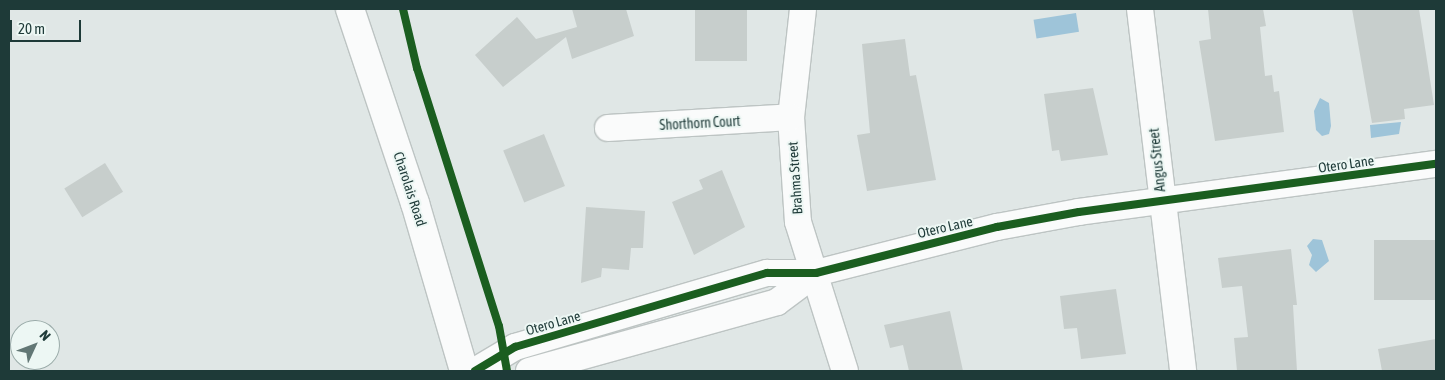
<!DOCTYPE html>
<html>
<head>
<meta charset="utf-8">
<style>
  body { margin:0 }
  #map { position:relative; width:1445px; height:380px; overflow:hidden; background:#e0e7e6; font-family:"Asap Condensed",sans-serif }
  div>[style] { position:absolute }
  .water>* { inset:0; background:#9ec4d9; transform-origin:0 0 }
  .building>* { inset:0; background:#c7cecc; transform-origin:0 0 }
  .roads { filter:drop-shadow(1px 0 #bdc4c3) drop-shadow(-1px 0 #bdc4c3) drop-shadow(0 1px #bdc4c3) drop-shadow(0 -1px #bdc4c3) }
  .minor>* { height:26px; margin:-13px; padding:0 13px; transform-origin:13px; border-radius:13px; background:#fafbfb }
  .tertiary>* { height:28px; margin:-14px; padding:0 14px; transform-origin:14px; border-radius:14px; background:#fafbfb }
  .cycleway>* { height:8px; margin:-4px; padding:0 4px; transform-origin:4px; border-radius:4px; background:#1b5e20 }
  span { translate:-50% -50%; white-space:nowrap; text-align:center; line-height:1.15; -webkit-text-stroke:4px #edf7f4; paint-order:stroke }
  .street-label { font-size:14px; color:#1e3a38 }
  .frame { position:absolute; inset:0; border:10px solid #1e3a38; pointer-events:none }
  .north { position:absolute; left:10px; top:320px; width:50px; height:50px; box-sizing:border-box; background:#edf7f4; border:1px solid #9aaba9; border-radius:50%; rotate:47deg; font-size:14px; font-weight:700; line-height:20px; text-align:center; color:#1e3a38 }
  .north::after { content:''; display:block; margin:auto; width:18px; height:22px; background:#627775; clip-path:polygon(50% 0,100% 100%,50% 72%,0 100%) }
  .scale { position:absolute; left:10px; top:20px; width:71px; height:22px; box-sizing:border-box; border:2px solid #1e3a38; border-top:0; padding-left:6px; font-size:15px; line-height:18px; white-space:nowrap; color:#1e3a38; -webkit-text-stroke:4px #edf7f4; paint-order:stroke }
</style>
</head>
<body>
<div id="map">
  <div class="water">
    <div style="left:1076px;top:13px;width:19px;height:43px;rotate:81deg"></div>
    <div style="clip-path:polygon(1320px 98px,1329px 103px,1331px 126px,1329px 134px,1322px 136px,1316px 130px,1314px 111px)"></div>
    <div style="clip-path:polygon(1401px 122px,1399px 134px,1371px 138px,1370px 125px)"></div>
    <div style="clip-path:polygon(1313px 239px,1322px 240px,1329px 261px,1316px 272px,1309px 265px,1312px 255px,1307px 246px)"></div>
  </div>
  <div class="building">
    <div style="clip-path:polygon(572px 9px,626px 9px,634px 36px,572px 59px,566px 37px,503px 87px,475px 55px,517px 17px,536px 39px,577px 27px)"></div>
    <div style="left:695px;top:9px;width:52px;height:52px"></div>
    <div style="clip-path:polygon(1208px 9px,1263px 9px,1266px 26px,1260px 27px,1265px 76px,1272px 75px,1274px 92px,1279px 91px,1284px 132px,1215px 141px,1199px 41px,1211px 39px)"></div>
    <div style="clip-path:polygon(1352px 9px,1419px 9px,1434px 105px,1404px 109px,1405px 119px,1372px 123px)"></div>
    <div style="clip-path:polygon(905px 39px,910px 76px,916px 75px,936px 180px,867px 191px,857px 135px,870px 133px,862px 44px)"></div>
    <div style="clip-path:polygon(1093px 88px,1108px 155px,1061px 161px,1059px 150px,1052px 151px,1044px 94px)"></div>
    <div style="left:544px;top:134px;width:56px;height:44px;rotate:68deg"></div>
    <div style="left:105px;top:163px;width:34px;height:48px;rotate:58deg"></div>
    <div style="clip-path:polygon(722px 170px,745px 227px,694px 255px,672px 202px,703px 189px,699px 180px)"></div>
    <div style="clip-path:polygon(586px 207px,645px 211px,643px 248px,631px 248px,629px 270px,602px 268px,601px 277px,581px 283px)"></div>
    <div style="left:1436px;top:240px;width:60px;height:62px;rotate:90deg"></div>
    <div style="clip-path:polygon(1291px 249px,1297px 305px,1293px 305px,1297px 371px,1237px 371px,1234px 338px,1248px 337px,1242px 286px,1222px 288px,1218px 258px)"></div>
    <div style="clip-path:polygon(1116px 289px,1126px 354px,1081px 359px,1077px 328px,1064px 329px,1060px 296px)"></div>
    <div style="clip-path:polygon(950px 311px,963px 371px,909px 371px,903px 345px,890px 348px,884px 325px)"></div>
    <div style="clip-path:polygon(1436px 339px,1436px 371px,1382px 371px,1378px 349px)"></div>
  </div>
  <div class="roads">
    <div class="minor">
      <div style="left:803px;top:9px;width:109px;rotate:96.3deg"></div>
      <div style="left:791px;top:117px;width:105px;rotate:86.2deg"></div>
      <div style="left:798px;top:222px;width:156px;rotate:72.5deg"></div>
      <div style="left:1140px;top:9px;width:365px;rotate:83.2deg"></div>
      <div style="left:608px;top:128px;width:183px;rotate:-3.4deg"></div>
      <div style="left:475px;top:371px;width:47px;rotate:-31deg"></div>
      <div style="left:515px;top:347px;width:263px;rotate:-16.4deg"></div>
      <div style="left:767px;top:273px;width:49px"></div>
      <div style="left:816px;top:273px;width:187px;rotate:-14.3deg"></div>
      <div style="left:997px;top:227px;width:83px;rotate:-10.4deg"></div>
      <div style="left:1079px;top:212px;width:360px;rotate:-7.7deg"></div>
      <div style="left:529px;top:371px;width:257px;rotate:-15.5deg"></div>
      <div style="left:777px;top:302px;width:49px;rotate:-36.6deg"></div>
    </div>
    <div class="tertiary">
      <div style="left:350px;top:9px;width:205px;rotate:71.5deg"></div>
      <div style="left:415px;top:203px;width:175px;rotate:73.7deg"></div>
    </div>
  </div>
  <div class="cycleway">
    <div style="left:403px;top:9px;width:61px;rotate:76.7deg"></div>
    <div style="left:417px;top:68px;width:271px;rotate:72.4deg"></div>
    <div style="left:499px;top:326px;width:46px;rotate:79.9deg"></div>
    <div style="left:475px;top:371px;width:47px;rotate:-31deg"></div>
    <div style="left:515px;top:347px;width:263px;rotate:-16.4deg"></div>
    <div style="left:767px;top:273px;width:49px"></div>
    <div style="left:816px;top:273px;width:187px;rotate:-14.3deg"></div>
    <div style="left:997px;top:227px;width:83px;rotate:-10.4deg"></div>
    <div style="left:1079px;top:212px;width:360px;rotate:-7.7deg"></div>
  </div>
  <div class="street-label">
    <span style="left:700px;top:123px;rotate:-3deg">Shorthorn Court</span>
    <span style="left:1157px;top:160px;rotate:-96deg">Angus Street</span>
    <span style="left:1346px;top:164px;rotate:-8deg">Otero Lane</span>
    <span style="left:795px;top:178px;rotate:-94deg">Brahma Street</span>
    <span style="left:410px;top:189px;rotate:72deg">Charolais Road</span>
    <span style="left:945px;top:227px;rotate:-13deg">Otero Lane</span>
    <span style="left:553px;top:323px;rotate:-16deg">Otero Lane</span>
  </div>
  <div class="frame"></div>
  <div class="north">N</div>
  <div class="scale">20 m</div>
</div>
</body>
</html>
